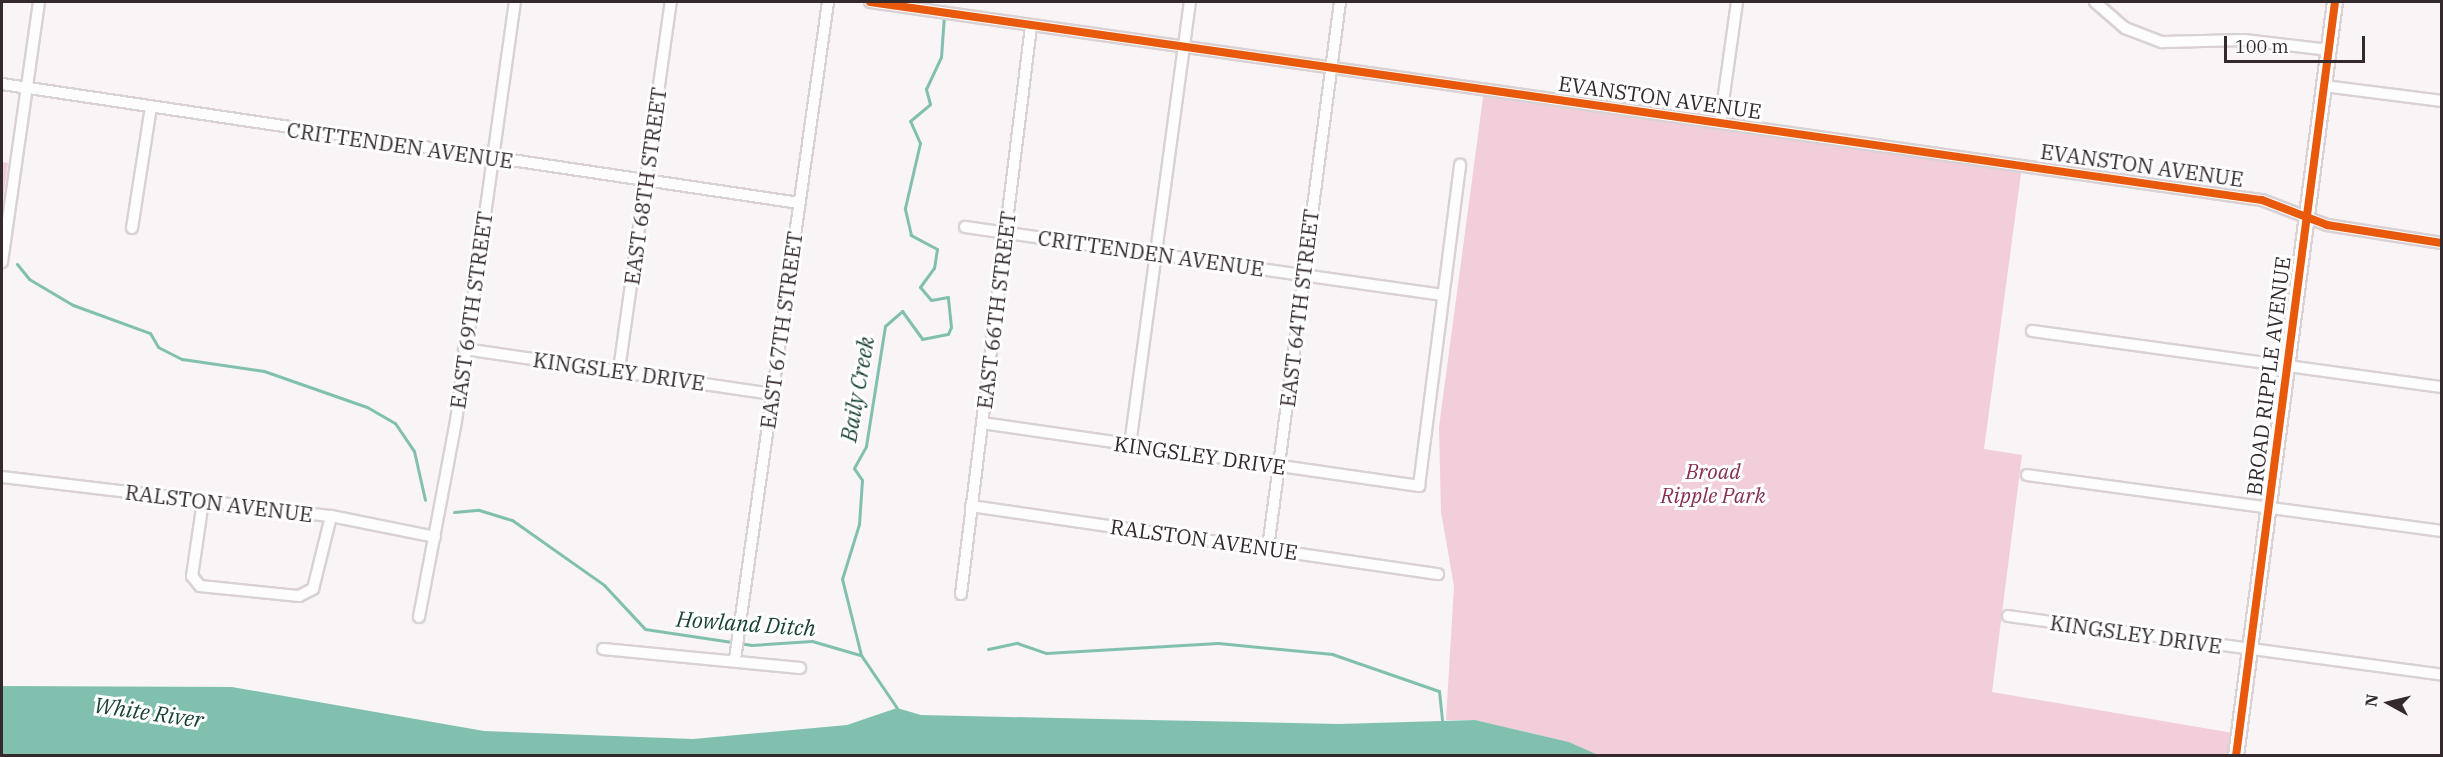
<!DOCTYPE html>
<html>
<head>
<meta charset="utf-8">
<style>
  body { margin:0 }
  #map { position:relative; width:2443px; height:757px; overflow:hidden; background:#f9f4f5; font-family:"IBM Plex Serif",serif }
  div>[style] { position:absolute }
  .green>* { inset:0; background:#f1ceda }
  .water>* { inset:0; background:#81c0ae }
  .stream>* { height:3px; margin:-1.5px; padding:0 1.5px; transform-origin:1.5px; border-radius:1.5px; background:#81c0ae }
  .roads { filter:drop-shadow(2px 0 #d9d1d3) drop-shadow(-2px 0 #d9d1d3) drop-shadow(0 2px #d9d1d3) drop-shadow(0 -2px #d9d1d3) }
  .minor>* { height:10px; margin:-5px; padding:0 5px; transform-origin:5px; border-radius:5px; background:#fefdfe }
  .tertiary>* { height:14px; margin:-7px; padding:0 7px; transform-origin:7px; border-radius:7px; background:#fefdfe }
  .cycleway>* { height:8px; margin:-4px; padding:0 4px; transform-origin:4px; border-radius:4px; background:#e8590c }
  span { translate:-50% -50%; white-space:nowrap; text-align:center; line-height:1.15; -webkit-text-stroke:6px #fff; paint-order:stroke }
  .street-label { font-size:21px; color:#342a2d }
  .park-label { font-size:21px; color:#852d53; font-style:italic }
  .water-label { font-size:22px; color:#194237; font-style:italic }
  .frame { position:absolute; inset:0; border:3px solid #342a2d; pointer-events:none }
  .north { position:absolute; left:2359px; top:673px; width:60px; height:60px; -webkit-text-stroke:4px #fff; paint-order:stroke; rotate:278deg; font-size:16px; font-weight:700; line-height:24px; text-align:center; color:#342a2d }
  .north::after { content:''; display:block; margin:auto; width:21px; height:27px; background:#342a2d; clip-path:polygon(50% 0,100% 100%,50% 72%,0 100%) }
  .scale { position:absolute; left:2224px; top:36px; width:141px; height:27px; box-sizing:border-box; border:3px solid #342a2d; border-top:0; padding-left:8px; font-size:18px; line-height:21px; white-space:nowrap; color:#342a2d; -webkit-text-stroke:4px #fff; paint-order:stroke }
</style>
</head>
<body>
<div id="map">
  <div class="green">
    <div style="clip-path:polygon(1484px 90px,2022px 166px,1984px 449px,2022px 455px,1992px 692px,2239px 734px,2236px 755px,1598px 756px,1569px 742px,1475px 720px,1446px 720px,1454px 586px,1441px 512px,1439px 427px)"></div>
    <div style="clip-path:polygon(2px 162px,8px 163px,2px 206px)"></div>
  </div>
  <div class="water">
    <div style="clip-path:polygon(2px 686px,232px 687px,484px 731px,693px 739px,847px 725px,897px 708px,921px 715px,1101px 719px,1339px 724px,1475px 720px,1569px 742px,1598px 755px,2px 756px)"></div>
  </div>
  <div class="stream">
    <div style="left:17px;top:264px;width:19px;rotate:51deg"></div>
    <div style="left:29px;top:279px;width:51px;rotate:30.6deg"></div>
    <div style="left:73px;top:305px;width:82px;rotate:20deg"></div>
    <div style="left:150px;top:333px;width:16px;rotate:60deg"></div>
    <div style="left:158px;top:347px;width:27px;rotate:27deg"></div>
    <div style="left:182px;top:359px;width:83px;rotate:8.3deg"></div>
    <div style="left:264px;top:371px;width:109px;rotate:19.3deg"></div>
    <div style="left:367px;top:407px;width:32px;rotate:30deg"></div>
    <div style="left:395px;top:423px;width:34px;rotate:56deg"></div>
    <div style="left:414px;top:451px;width:50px;rotate:77.3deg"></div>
    <div style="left:454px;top:512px;width:25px;rotate:-5deg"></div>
    <div style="left:479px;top:510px;width:34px;rotate:17deg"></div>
    <div style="left:512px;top:520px;width:113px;rotate:35.2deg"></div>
    <div style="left:604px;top:585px;width:60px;rotate:47deg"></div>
    <div style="left:645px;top:629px;width:108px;rotate:8.5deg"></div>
    <div style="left:752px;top:645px;width:60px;rotate:-3.8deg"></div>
    <div style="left:812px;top:641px;width:50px;rotate:16.3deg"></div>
    <div style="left:988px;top:649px;width:30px;rotate:-12deg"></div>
    <div style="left:1017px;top:643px;width:31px;rotate:19deg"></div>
    <div style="left:1046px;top:653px;width:172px;rotate:-3.3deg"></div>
    <div style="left:1218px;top:643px;width:115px;rotate:5.5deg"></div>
    <div style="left:1332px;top:654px;width:113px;rotate:19.1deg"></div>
    <div style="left:1439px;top:691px;width:29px;rotate:84deg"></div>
    <div style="left:897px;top:708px;width:64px;rotate:-124.2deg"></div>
    <div style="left:861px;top:655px;width:78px;rotate:-104deg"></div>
    <div style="left:842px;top:579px;width:58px;rotate:-72.8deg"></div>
    <div style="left:859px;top:524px;width:44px;rotate:-86.1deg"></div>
    <div style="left:862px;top:480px;width:14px;rotate:-124deg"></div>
    <div style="left:854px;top:468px;width:25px;rotate:-61deg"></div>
    <div style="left:866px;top:446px;width:121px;rotate:-81deg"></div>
    <div style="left:885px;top:326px;width:23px;rotate:-41deg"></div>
    <div style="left:902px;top:311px;width:34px;rotate:54deg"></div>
    <div style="left:922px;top:339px;width:26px;rotate:-11deg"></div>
    <div style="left:948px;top:334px;width:8px;rotate:-67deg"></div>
    <div style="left:951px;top:327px;width:30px;rotate:-96deg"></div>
    <div style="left:948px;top:297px;width:17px;rotate:170deg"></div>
    <div style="left:931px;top:300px;width:17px;rotate:-130deg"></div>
    <div style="left:920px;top:287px;width:24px;rotate:-54deg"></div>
    <div style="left:934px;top:268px;width:19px;rotate:-81deg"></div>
    <div style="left:937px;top:249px;width:30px;rotate:-152deg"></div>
    <div style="left:911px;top:235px;width:28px;rotate:-103deg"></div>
    <div style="left:905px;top:208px;width:67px;rotate:-77deg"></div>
    <div style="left:920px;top:143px;width:24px;rotate:-114deg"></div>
    <div style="left:910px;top:121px;width:26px;rotate:-40deg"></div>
    <div style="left:930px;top:104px;width:16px;rotate:-105deg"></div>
    <div style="left:926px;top:89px;width:35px;rotate:-65deg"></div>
    <div style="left:941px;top:57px;width:42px;rotate:-85.9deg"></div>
  </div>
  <div class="roads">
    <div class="minor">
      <div style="left:870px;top:2px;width:1406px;rotate:8.1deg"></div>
      <div style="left:2262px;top:200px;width:70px;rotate:21deg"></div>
      <div style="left:2327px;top:225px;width:116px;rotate:8.9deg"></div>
      <div style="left:2095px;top:2px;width:40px;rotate:41deg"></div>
      <div style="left:2125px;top:28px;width:40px;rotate:21deg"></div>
      <div style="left:2162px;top:42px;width:82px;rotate:-1.4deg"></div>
      <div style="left:2244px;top:40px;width:86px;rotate:6.7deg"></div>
      <div style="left:2px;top:84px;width:806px;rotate:8.49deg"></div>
      <div style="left:2324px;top:86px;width:119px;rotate:7.2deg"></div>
      <div style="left:1720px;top:123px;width:122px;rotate:-82deg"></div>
      <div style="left:965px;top:227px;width:483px;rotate:8.1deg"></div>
      <div style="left:132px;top:228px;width:122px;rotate:-81.1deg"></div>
      <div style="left:2px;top:262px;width:263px;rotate:-81.9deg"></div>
      <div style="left:2032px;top:331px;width:414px;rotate:7.8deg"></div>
      <div style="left:464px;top:349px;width:312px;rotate:8.3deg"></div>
      <div style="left:619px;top:370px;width:372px;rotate:-82deg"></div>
      <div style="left:982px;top:423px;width:442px;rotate:8.2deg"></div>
      <div style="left:1419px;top:486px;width:324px;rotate:-82.7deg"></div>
      <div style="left:1130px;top:445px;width:447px;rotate:-82.3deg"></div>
      <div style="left:2027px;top:475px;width:419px;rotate:7.7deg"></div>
      <div style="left:2px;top:477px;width:331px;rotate:6.8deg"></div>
      <div style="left:331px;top:516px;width:106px;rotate:11.4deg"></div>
      <div style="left:203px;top:501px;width:76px;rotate:98.3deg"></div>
      <div style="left:192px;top:576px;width:13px;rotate:51deg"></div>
      <div style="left:200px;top:586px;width:100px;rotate:5.8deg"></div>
      <div style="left:299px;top:596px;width:16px;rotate:-27deg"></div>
      <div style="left:313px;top:589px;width:75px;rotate:-76.1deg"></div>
      <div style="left:971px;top:506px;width:472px;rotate:8.3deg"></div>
      <div style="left:1268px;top:548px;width:551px;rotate:-82.49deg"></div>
      <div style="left:961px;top:594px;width:572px;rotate:-82.97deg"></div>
      <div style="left:2008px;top:616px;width:438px;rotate:7.7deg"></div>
      <div style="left:419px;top:617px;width:199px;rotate:-79.3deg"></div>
      <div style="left:456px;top:421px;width:423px;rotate:-82deg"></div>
      <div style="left:603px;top:649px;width:198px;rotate:5.5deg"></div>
      <div style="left:735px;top:659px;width:664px;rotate:-81.94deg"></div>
    </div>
    <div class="tertiary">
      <div style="left:2236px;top:756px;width:760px;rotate:-82.52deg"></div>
    </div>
  </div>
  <div class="cycleway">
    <div style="left:870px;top:2px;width:1406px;rotate:8.1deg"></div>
    <div style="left:2262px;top:200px;width:70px;rotate:21deg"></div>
    <div style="left:2327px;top:225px;width:116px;rotate:8.9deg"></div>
    <div style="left:2236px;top:756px;width:760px;rotate:-82.52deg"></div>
  </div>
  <div class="street-label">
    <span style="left:1660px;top:97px;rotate:8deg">EVANSTON AVENUE</span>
    <span style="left:400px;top:145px;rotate:8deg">CRITTENDEN AVENUE</span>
    <span style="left:2142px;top:165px;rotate:8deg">EVANSTON AVENUE</span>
    <span style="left:645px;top:186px;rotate:-82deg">EAST 68TH STREET</span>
    <span style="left:1151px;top:253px;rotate:8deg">CRITTENDEN AVENUE</span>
    <span style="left:1299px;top:308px;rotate:-83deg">EAST 64TH STREET</span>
    <span style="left:471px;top:310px;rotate:-82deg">EAST 69TH STREET</span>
    <span style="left:996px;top:310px;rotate:-83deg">EAST 66TH STREET</span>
    <span style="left:781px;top:330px;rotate:-82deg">EAST 67TH STREET</span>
    <span style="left:619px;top:371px;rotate:8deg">KINGSLEY DRIVE</span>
    <span style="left:2268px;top:376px;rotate:-83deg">BROAD RIPPLE AVENUE</span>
    <span style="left:1200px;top:455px;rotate:8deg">KINGSLEY DRIVE</span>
    <span style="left:219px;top:503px;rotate:7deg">RALSTON AVENUE</span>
    <span style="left:1204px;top:539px;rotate:8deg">RALSTON AVENUE</span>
    <span style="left:2136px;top:634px;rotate:8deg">KINGSLEY DRIVE</span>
  </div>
  <div class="park-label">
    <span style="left:1713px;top:483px">Broad<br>Ripple Park</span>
  </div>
  <div class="water-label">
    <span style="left:857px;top:389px;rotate:-80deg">Baily Creek</span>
    <span style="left:746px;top:623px;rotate:4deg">Howland Ditch</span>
    <span style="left:149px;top:712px;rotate:8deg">White River</span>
  </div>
  <div class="frame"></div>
  <div class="north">N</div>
  <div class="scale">100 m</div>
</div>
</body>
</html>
